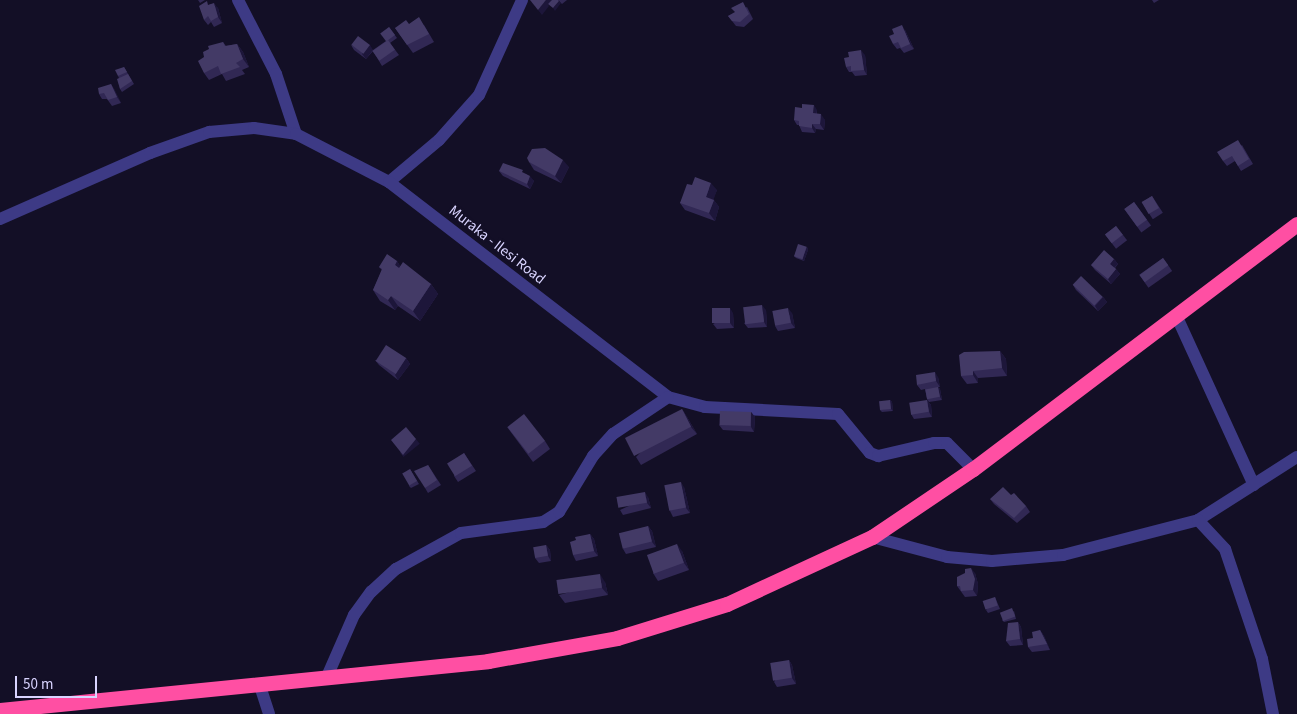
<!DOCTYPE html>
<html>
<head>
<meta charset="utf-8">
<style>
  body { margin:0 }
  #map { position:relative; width:1297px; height:714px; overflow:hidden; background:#130f26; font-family:"Source Sans 3",sans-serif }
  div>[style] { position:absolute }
  .street>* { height:12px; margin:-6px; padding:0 6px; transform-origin:6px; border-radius:6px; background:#3d3a85 }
  .highway>* { height:15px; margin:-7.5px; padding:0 7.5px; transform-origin:7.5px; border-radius:7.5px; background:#ff4fa3 }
  .wall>* { inset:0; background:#312854; transform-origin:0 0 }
  .shaded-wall>* { inset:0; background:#1d163a; transform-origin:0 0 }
  .building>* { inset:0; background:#433a66; transform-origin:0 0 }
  span { translate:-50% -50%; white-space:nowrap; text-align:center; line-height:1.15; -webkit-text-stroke:5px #130f26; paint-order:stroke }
  .street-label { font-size:15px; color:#d9d4ff }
  .scale { position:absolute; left:15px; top:676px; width:82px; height:22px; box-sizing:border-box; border:2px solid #d9d4ff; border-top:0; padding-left:6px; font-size:15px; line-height:18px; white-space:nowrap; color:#d9d4ff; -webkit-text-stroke:4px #130f26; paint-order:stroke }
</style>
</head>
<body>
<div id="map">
  <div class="street">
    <div style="left:238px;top:0;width:83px;rotate:62.8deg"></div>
    <div style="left:276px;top:74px;width:63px;rotate:71.6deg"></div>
    <div style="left:389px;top:182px;width:65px;rotate:-40deg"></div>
    <div style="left:439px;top:140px;width:60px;rotate:-48.4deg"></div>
    <div style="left:479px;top:95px;width:104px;rotate:-65.6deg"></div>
    <div style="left:0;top:219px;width:164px;rotate:-23.7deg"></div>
    <div style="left:150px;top:153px;width:63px;rotate:-19.6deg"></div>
    <div style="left:209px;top:132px;width:45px;rotate:-5.1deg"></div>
    <div style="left:254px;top:128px;width:42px;rotate:8.1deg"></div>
    <div style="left:296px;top:134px;width:105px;rotate:27.3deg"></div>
    <div style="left:389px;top:182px;width:352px;rotate:37.6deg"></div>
    <div style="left:668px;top:397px;width:38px;rotate:15deg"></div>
    <div style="left:705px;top:407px;width:133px;rotate:3deg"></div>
    <div style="left:838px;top:414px;width:50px;rotate:50.6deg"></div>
    <div style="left:870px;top:453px;width:9px;rotate:21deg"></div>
    <div style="left:878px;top:456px;width:57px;rotate:-13.1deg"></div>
    <div style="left:934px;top:443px;width:13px"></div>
    <div style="left:947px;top:443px;width:37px;rotate:45deg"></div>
    <div style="left:1176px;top:315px;width:187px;rotate:65.4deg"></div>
    <div style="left:1198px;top:520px;width:117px;rotate:-32.5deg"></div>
    <div style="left:872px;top:537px;width:78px;rotate:14.9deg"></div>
    <div style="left:947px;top:557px;width:45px;rotate:5.1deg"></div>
    <div style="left:992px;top:561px;width:71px;rotate:-4.8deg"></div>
    <div style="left:1063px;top:555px;width:139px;rotate:-14.5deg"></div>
    <div style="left:1198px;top:520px;width:40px;rotate:47deg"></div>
    <div style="left:1225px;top:549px;width:116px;rotate:71.4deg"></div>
    <div style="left:1262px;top:659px;width:56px;rotate:78.7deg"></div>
    <div style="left:326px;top:679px;width:70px;rotate:-66.4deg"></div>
    <div style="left:354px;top:615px;width:29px;rotate:-54deg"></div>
    <div style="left:371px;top:592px;width:34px;rotate:-43deg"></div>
    <div style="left:396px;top:569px;width:74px;rotate:-29deg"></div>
    <div style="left:461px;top:533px;width:83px;rotate:-7.6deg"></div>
    <div style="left:543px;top:522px;width:19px;rotate:-32deg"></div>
    <div style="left:559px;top:512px;width:66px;rotate:-58.7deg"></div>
    <div style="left:593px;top:456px;width:30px;rotate:-48deg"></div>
    <div style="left:613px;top:434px;width:66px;rotate:-33.9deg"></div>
    <div style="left:260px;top:686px;width:29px;rotate:72deg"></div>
  </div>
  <div class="highway">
    <div style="left:0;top:710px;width:490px;rotate:-5.7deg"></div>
    <div style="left:488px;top:661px;width:131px;rotate:-10.1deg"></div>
    <div style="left:617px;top:638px;width:115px;rotate:-17.2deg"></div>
    <div style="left:727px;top:604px;width:160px;rotate:-24.8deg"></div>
    <div style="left:872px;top:537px;width:122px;rotate:-34deg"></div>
    <div style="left:973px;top:469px;width:406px;rotate:-37.1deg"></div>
  </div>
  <div class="wall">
    <div style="clip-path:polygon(198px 0,205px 0,200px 3px)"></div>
    <div style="clip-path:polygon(558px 0,567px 0,562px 4px)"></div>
    <div style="clip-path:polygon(1152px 0,1159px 0,1154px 3px)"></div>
    <div style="clip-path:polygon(210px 4px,218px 8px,222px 23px,214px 27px,211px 22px,208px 25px,204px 20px)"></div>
    <div style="clip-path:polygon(747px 7px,753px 19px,744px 27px,736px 26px,728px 16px)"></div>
    <div style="clip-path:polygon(409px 24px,424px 25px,434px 42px,413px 53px,395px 28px)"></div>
    <div style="clip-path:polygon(389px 27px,397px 38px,390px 43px,399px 55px,382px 66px,373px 51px,366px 59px,354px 50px,351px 45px,373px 50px,386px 41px)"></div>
    <div style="clip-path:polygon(905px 30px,914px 49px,904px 53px,900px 48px,897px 49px,893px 44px)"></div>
    <div style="clip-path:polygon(223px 42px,226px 46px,237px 44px,243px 52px,249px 67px,242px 70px,245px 74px,226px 81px,222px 74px,209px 80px,204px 73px,204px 57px)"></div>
    <div style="clip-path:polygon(865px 55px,867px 75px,855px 76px,852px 72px,849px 72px,846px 67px)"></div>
    <div style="clip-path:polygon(124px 67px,134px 84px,122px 92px,120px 89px,119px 78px,118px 76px)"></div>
    <div style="clip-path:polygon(111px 84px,114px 89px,121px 103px,112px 106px,107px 99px,102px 99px,99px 94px)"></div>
    <div style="clip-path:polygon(817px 110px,817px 114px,825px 120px,824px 130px,816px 129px,815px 133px,802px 132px,799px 125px,797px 125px,794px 120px)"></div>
    <div style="clip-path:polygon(1242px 145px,1253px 164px,1241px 171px,1235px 161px,1227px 166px,1223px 161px)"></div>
    <div style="clip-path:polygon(529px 162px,569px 167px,561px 183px,534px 170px)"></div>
    <div style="clip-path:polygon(499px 171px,526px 174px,534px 181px,530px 189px,503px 176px)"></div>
    <div style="clip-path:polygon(692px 185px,717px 190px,713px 199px,719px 207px,715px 221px,685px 210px,680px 203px)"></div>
    <div style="left:1152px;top:196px;width:20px;height:12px;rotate:57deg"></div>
    <div style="left:1134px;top:202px;width:29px;height:12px;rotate:54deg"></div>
    <div style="left:1116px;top:226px;width:18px;height:14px;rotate:52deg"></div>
    <div style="clip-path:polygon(807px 247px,808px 250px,804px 261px,796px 258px,794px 256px)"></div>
    <div style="left:1163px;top:258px;width:16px;height:29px;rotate:55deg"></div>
    <div style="clip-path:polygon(1114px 259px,1118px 264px,1115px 268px,1120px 274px,1111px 284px,1095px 270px,1091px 265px)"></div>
    <div style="clip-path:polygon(397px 261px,400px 266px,431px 284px,438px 294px,420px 321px,398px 306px,395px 310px,380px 301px,373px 290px,382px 270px,379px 267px)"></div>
    <div style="clip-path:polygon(1073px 285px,1103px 297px,1107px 302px,1098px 311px,1076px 290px)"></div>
    <div style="clip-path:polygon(766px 310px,767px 327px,748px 328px,744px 323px)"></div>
    <div style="clip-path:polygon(733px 313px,734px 328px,717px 329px,713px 324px)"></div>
    <div style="clip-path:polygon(792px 313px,795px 328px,778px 331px,775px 326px)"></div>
    <div style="clip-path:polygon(1000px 351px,1006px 359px,1007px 376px,978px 378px,978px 383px,967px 384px,961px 376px)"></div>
    <div style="clip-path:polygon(406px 358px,410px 364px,398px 380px,379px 365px,375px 360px)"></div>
    <div style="clip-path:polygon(938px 377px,940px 387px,938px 387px,940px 389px,942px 400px,929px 402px,927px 399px,925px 389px,921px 390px,917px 385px)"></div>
    <div style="clip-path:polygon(890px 400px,892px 402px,893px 411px,882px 412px,880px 410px)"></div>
    <div style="clip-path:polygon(927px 400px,931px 405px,932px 417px,914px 419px,911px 414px)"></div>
    <div style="clip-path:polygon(682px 409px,687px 417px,697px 434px,641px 465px,636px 457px)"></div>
    <div style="clip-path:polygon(751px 412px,755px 417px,754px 432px,723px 430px,719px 425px)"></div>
    <div style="clip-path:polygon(507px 427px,545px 441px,550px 449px,533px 462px)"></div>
    <div style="clip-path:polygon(464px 453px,476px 471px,458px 482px,454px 476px)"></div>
    <div style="clip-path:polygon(428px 465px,441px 485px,428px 493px,425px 488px)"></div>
    <div style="clip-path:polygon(410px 469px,419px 484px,411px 488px,409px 486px)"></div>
    <div style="clip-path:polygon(684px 487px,690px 513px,673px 517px,670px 511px)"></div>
    <div style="clip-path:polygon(648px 497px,651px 508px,623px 515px,620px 510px)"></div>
    <div style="clip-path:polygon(990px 499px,1026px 506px,1030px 512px,1017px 523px,994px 504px)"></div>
    <div style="clip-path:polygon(648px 526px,652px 531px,656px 547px,626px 554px,623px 549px)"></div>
    <div style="clip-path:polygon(590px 534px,594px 539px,598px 556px,576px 561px,573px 555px,576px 540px)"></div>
    <div style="clip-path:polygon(546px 545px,550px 550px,551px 561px,539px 563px,535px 558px)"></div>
    <div style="clip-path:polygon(682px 551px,689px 570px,658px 581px,653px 573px)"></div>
    <div style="clip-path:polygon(975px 573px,978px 584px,977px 596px,965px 597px,957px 586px)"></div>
    <div style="clip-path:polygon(605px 582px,608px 595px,565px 603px,559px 595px)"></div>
    <div style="clip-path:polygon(995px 597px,1000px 609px,988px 613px,986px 610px)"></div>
    <div style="clip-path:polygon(1014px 611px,1016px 619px,1004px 622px,1002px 620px)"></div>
    <div style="clip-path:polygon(1018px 622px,1021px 627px,1023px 645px,1010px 646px,1006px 641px)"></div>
    <div style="clip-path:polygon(1040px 630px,1044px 636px,1050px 650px,1032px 652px,1028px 647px,1033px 638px)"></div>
    <div style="clip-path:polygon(789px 660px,792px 665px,796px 684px,777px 687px,774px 682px)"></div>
  </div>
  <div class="shaded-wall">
    <div style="clip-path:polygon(546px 0,554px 0,548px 4px,549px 6px,542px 15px,538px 10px)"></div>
    <div style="clip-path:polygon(559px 1px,561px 3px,555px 11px,553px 8px)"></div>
    <div style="clip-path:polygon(214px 3px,218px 8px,222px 23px,218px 17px)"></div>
    <div style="clip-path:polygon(902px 25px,905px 30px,914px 49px,910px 44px)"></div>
    <div style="clip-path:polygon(237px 44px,243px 52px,249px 67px,243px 59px)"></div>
    <div style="clip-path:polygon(370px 45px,373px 50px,366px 59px,362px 54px)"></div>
    <div style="clip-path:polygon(861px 50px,865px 55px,867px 75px,864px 70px)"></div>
    <div style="clip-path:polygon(111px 84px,114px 89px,121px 103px,117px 97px)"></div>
    <div style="clip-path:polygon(814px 105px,817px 110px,816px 118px,813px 113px)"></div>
    <div style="clip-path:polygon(821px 114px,825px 120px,824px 130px,820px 124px)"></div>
    <div style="clip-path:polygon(812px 124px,816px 129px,815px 133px,812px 128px)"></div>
    <div style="clip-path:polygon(563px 160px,569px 167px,561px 183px,555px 176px)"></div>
    <div style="clip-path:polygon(530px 176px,534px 181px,530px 189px,527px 184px)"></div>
    <div style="clip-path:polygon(711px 183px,717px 190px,712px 204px,706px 197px)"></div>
    <div style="clip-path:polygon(714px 200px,719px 207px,715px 221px,709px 213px)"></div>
    <div style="clip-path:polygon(807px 247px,808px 250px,804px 261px,802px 259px)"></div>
    <div style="clip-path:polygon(1114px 259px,1118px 264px,1113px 269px,1110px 264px)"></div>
    <div style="clip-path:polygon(397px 261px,404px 272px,395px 265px)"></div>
    <div style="clip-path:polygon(1116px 269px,1120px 274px,1111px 284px,1108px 279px)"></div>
    <div style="clip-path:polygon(431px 284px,438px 294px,420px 321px,413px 311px)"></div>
    <div style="clip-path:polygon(391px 296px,398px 306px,395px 310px,388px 300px)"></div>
    <div style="clip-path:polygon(1103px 297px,1107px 302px,1098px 311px,1095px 306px)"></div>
    <div style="clip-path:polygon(762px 305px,766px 310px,767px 327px,764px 322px)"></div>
    <div style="clip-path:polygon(730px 308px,733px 313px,734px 328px,730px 323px)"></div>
    <div style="clip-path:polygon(788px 308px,792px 313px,795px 328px,791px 323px)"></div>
    <div style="clip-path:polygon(1000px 351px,1006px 359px,1007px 376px,1002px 368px)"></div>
    <div style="clip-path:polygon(406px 358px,410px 364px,398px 380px,395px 375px)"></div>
    <div style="clip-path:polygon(973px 371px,978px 378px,978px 383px,973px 375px)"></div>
    <div style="clip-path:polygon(935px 372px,938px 377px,940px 387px,936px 381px)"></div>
    <div style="clip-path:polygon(938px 387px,940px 389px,942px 400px,940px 397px)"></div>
    <div style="clip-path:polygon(890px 400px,892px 402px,893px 411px,891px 409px)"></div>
    <div style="clip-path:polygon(927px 400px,931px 405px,932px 417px,929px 412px)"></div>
    <div style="clip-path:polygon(682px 409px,687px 417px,697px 434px,691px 427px)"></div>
    <div style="clip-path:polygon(751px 412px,755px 417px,754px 432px,751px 427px)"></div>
    <div style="left:416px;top:439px;width:6px;height:21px;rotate:51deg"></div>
    <div style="clip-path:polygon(681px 482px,684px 487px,690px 513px,686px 508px)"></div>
    <div style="clip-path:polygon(645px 492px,648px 497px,651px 508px,647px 503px)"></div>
    <div style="clip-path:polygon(648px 526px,652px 531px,656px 547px,652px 542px)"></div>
    <div style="clip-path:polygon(590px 534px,594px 539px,598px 556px,594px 551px)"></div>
    <div style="clip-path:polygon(677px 544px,682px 551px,689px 570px,684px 563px)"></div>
    <div style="clip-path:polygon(546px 545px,550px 550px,551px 561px,548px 556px)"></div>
    <div style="clip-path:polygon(971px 568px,975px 573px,978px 584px,977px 596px,973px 590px)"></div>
    <div style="clip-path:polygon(600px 574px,605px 582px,608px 595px,602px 588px)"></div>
    <div style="clip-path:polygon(1018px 622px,1021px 627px,1023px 645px,1020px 639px)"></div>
    <div style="clip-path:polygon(1040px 630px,1044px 636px,1050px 650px)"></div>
    <div style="clip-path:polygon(789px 660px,792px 665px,796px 684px,792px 678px)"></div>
  </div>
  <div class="building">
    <div style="clip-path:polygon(530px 0,546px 0,538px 10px)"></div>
    <div style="clip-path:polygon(552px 0,558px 0,559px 1px,553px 8px,548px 4px)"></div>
    <div style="clip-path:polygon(207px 1px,208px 5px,214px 3px,218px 17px,211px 21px,208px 16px,204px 20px,199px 6px)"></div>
    <div style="clip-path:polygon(743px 2px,749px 14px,740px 22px,732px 21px,728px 16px,735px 12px,731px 8px)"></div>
    <div style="clip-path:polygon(419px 17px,429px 34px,407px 45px,395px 28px,406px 20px,409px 24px)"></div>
    <div style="clip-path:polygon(902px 25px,910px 44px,901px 48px,898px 42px,893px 44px,889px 36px,894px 34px,892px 29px)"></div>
    <div style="left:389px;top:27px;width:10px;height:11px;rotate:53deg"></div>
    <div style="left:358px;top:36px;width:15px;height:11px;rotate:37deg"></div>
    <div style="left:388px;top:40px;width:12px;height:19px;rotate:55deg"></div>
    <div style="clip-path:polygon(223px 42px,225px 46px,237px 44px,243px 59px,236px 63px,240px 67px,221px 74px,218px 66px,204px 73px,198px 61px,204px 57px,203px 52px,209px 49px,208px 46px)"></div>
    <div style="clip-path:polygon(861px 50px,864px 70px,851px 71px,851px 66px,846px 67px,844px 58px,849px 57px,848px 52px)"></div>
    <div style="clip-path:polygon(124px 67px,127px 72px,118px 76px,115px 70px)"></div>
    <div style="clip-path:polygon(128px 74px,132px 81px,120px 89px,117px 79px)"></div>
    <div style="clip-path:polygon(111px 84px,117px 97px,108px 100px,104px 93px,99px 94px,98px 88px)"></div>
    <div style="clip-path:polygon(802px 104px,814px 105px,813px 113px,821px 114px,820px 124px,812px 124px,812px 128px,799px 126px,799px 121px,794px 120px,795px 107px,802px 108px)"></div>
    <div style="clip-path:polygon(1238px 140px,1249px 159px,1238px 166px,1232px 156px,1223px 161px,1217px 152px)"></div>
    <div style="clip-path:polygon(545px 148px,563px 160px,555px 176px,529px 162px,527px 158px,532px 149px)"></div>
    <div style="clip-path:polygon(503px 163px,523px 170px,522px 172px,530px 176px,527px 184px,499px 171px)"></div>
    <div style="clip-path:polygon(695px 177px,711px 183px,706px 197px,714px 200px,709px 213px,680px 203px,687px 184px,692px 185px)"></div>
    <div style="left:1152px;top:196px;width:14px;height:12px;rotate:60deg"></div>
    <div style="left:1134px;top:202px;width:22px;height:12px;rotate:54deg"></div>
    <div style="left:1116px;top:226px;width:11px;height:14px;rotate:52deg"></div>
    <div style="left:798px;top:244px;width:9px;height:13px;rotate:18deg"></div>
    <div style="clip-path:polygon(1104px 250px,1114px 259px,1110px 264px,1116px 269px,1108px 279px,1091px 265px)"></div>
    <div style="clip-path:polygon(387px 254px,397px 261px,395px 265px,399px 268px,403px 262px,431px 284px,413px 311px,391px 296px,388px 300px,373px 290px,382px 269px,379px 267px)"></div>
    <div style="left:1163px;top:258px;width:9px;height:29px;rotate:54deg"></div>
    <div style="left:1081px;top:276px;width:30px;height:12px;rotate:44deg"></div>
    <div style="left:762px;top:305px;width:17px;height:19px;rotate:83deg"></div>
    <div style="left:730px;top:308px;width:15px;height:18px;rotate:90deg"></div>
    <div style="left:788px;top:308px;width:15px;height:16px;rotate:79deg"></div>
    <div style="left:386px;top:345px;width:24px;height:19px;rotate:33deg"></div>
    <div style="clip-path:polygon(1000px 351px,1002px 368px,973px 371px,973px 375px,961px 376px,959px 355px,964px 352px)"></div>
    <div style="clip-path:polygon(935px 372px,936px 381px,917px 385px,916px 375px)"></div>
    <div style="left:938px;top:387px;width:10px;height:13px;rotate:79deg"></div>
    <div style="left:890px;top:400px;width:9px;height:11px;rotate:84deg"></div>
    <div style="left:927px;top:400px;width:12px;height:18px;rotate:81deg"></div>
    <div style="left:682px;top:409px;width:20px;height:64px;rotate:63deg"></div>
    <div style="left:720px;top:411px;width:31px;height:14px;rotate:2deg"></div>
    <div style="left:524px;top:414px;width:34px;height:21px;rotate:52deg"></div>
    <div style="clip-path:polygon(406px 427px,416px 439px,403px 455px,391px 440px)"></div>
    <div style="left:464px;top:453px;width:15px;height:20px;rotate:58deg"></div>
    <div style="clip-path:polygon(428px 465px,437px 480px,425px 488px,414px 471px)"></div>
    <div style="left:410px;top:469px;width:14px;height:9px;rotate:60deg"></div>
    <div style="left:681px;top:482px;width:26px;height:17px;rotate:79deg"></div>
    <div style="clip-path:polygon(1003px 487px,1011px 495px,1014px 493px,1026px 506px,1014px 518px,990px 499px)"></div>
    <div style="left:645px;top:492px;width:11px;height:29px;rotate:80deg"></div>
    <div style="left:648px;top:526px;width:16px;height:30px;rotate:76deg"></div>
    <div style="clip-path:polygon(590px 534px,594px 551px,573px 555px,570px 542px,576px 540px,575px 537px)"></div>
    <div style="left:677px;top:544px;width:20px;height:32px;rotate:70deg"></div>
    <div style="left:546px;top:545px;width:11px;height:13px;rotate:80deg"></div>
    <div style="clip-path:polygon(971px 568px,975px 579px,973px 590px,961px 591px,960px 586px,957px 586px,957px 577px,965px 573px,965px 569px)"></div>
    <div style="left:600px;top:574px;width:14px;height:44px;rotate:82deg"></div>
    <div style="left:995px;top:597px;width:9px;height:13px;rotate:72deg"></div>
    <div style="left:1012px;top:608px;width:9px;height:13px;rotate:69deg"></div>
    <div style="clip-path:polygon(1018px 622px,1020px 639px,1006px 641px,1008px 623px)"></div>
    <div style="clip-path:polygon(1040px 630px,1047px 644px,1028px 647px,1027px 639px,1033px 638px,1032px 632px)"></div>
    <div style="left:789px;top:660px;width:18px;height:19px;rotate:81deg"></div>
  </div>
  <div class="street-label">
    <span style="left:497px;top:245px;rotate:38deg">Muraka - Ilesi Road</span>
  </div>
  <div class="scale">50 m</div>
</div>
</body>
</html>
